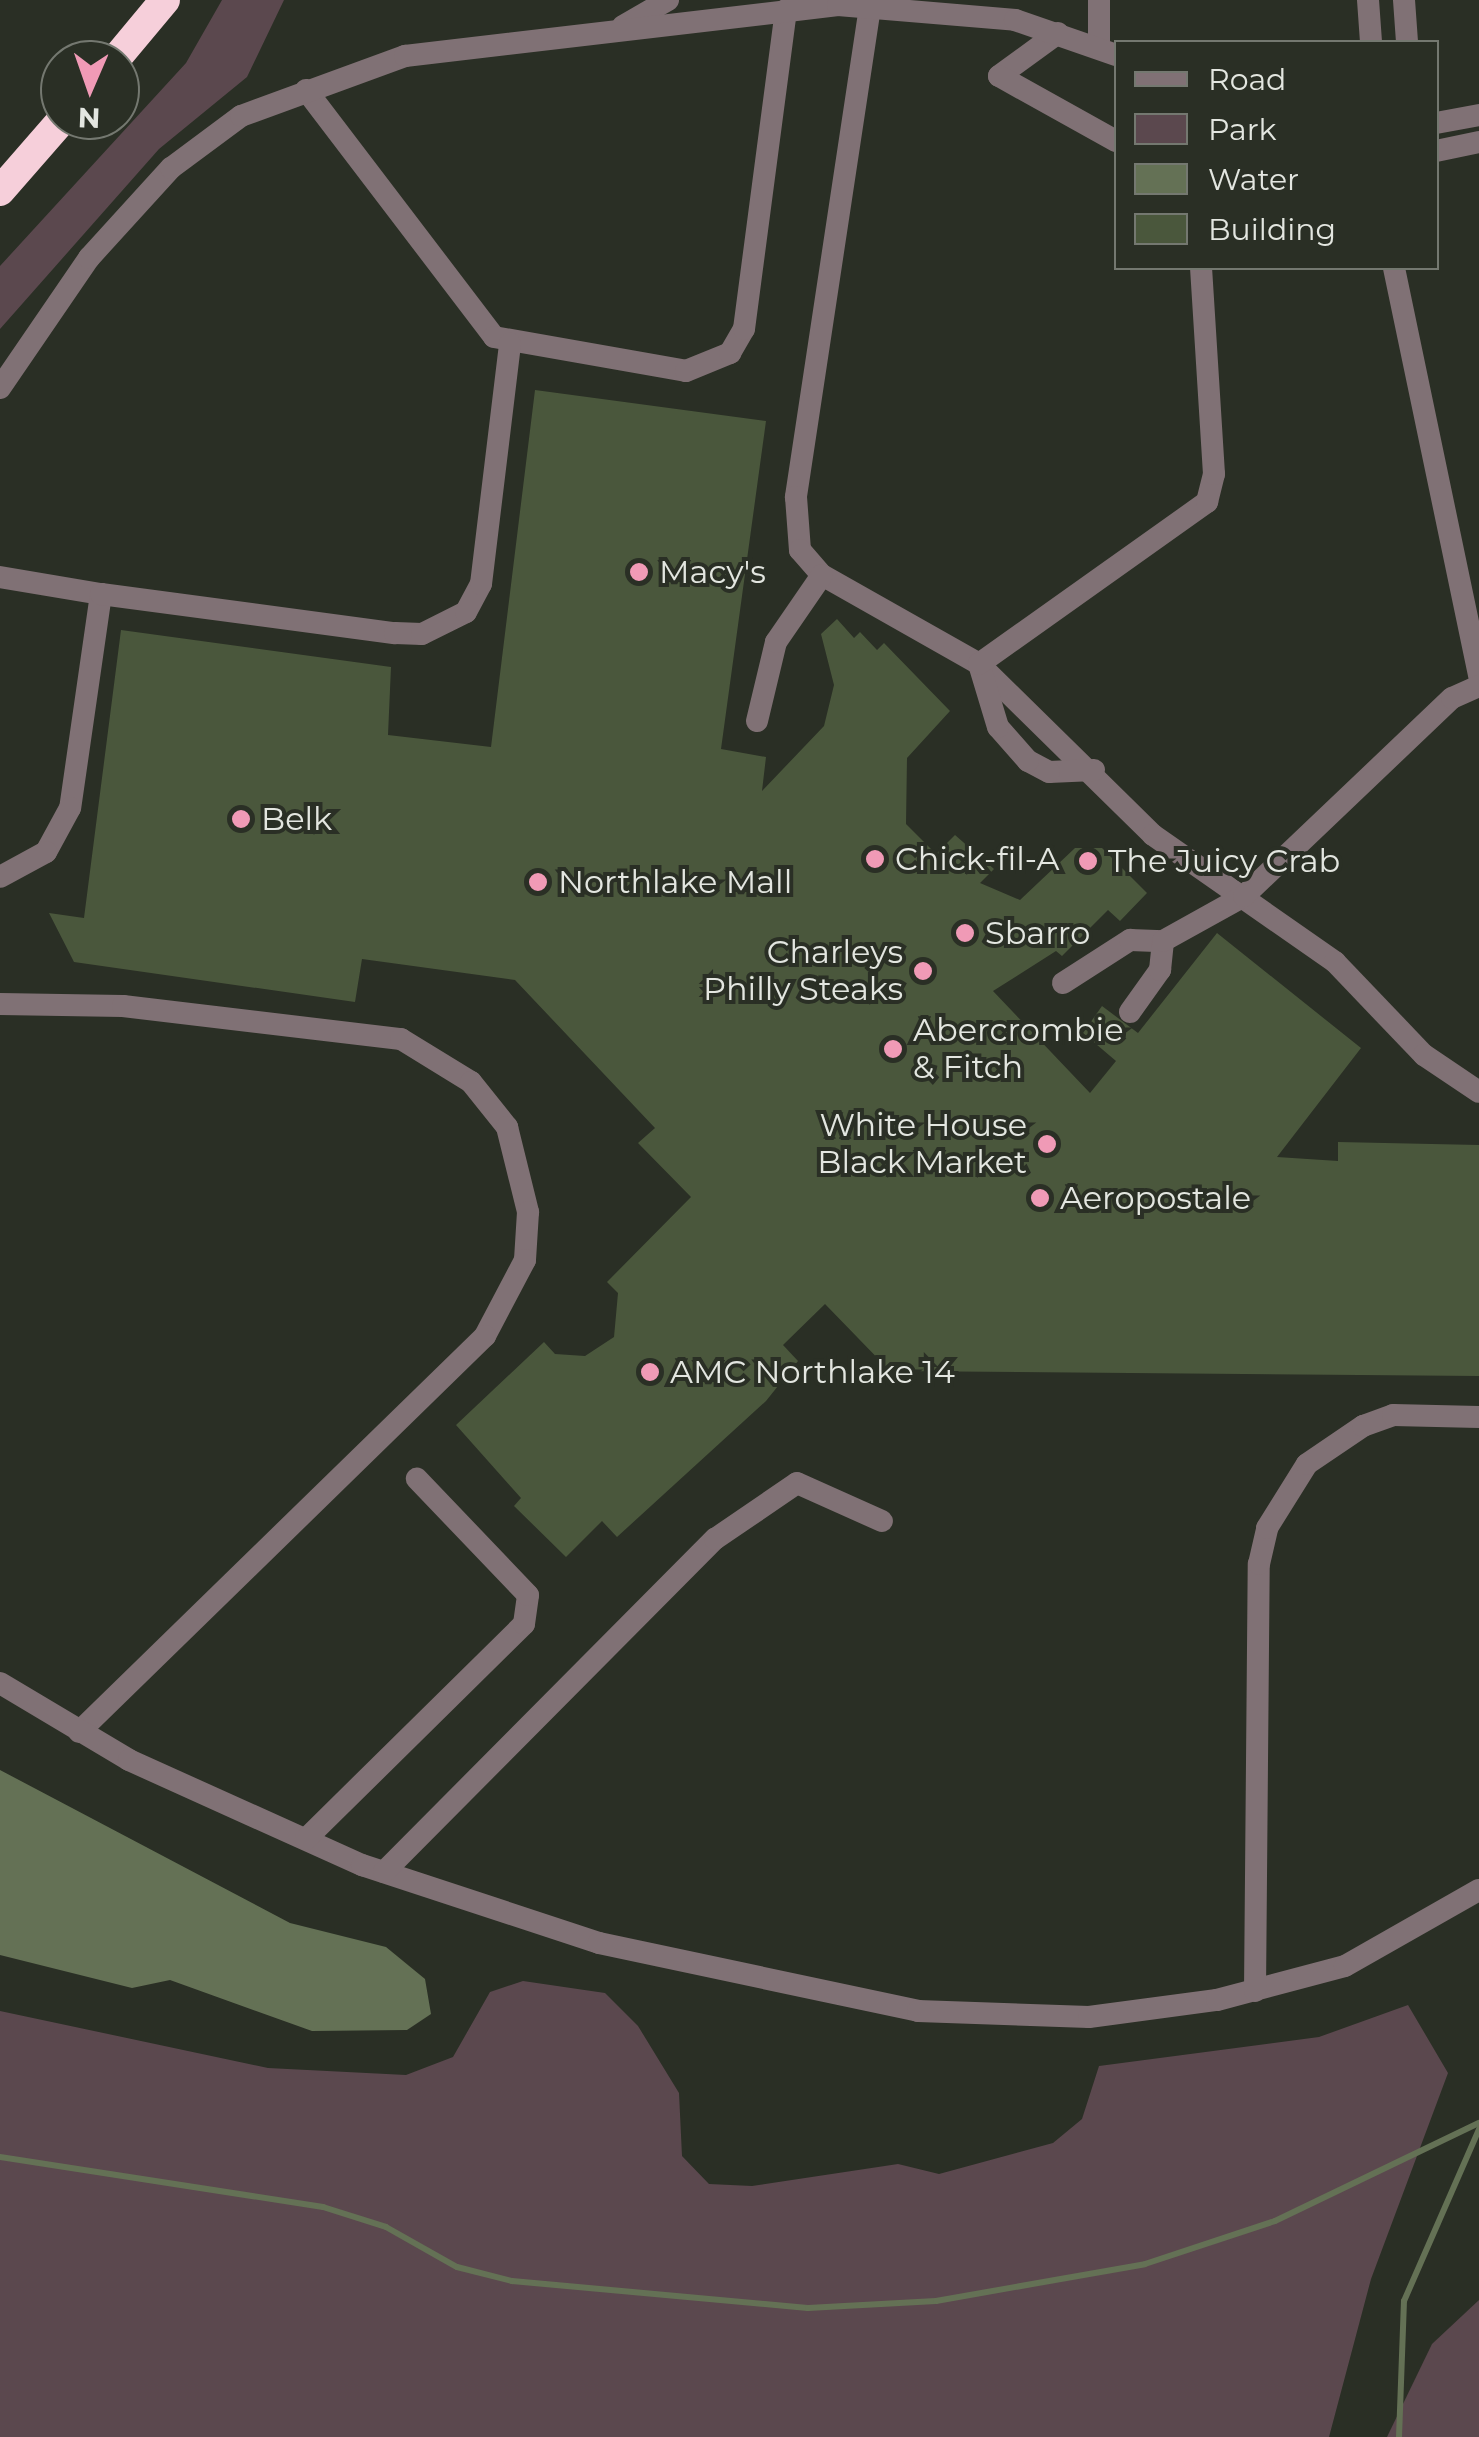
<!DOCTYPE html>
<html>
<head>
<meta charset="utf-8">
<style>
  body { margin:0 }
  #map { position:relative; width:1479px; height:2437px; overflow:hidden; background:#2a2f25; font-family:Montserrat,sans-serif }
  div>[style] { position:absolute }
  .green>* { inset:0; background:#5b484e }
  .water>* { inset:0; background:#647155 }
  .stream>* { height:6px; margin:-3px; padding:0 3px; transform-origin:3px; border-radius:3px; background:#647155 }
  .building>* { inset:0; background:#4a573c }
  .minor>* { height:22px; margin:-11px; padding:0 11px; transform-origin:11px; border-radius:11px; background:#807175 }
  .highway>* { height:30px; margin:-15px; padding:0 15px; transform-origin:15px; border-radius:15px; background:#f6cfda }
  .dots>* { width:28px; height:28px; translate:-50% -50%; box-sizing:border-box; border:5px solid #2a2f25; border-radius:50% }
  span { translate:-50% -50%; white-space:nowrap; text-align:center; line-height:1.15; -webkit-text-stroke:8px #2a2f25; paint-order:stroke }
  .poi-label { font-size:32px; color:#e3e6e0 }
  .left { translate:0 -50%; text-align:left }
  .right { translate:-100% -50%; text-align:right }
  .legend { position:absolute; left:1114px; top:40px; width:325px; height:230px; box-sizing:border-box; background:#2a2f25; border:2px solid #747870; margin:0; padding:12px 18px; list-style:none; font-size:30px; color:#e3e6e0 }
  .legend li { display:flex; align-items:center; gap:20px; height:50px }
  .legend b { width:50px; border:2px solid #747870 }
  .north { position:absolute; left:40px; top:40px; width:100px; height:100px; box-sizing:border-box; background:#2a2f25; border:2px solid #747870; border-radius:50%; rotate:182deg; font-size:28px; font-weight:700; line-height:40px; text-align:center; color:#e3e6e0 }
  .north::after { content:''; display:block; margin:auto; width:35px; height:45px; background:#f09ab6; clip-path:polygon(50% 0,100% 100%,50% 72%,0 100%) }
</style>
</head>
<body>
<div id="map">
  <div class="green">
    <div style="clip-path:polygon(222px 0,284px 0,247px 77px,159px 149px,0 329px,0 266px,186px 63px)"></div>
    <div style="clip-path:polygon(523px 1981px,605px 1993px,638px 2026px,679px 2093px,682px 2156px,709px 2184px,752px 2186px,898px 2164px,939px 2174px,1053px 2143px,1082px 2119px,1099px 2066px,1319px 2037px,1408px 2005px,1448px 2073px,1371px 2279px,1329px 2437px,0 2437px,0 2011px,268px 2068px,406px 2075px,453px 2057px,490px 1992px)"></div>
    <div style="clip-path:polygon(1479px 2300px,1479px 2437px,1387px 2437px,1432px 2344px)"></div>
  </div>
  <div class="water">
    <div style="clip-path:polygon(0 1770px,290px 1923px,386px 1947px,425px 1979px,431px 2014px,407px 2030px,312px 2031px,170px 1980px,132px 1988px,0 1955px)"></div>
  </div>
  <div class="stream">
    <div style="left:0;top:2157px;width:327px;rotate:8.8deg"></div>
    <div style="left:323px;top:2207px;width:66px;rotate:17.6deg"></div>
    <div style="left:386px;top:2227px;width:81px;rotate:29.4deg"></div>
    <div style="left:457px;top:2267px;width:57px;rotate:14.3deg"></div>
    <div style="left:512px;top:2281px;width:297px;rotate:5.2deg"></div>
    <div style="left:808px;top:2308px;width:128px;rotate:-3.1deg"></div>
    <div style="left:936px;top:2301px;width:212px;rotate:-10deg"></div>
    <div style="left:1145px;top:2264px;width:137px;rotate:-18.3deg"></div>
    <div style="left:1275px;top:2221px;width:226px;rotate:-25.7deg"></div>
    <div style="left:1399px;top:2437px;width:136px;rotate:-87.9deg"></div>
    <div style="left:1404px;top:2301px;width:188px;rotate:-66.4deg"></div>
  </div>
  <div class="building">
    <div style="clip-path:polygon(535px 390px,766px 421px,721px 749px,766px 757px,762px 791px,824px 726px,834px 685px,821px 634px,837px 619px,854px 638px,860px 632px,877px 650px,884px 643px,950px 711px,907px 758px,906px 824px,936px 854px,955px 835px,994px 869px,980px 883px,1020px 900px,1075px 848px,1102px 848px,1147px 893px,1120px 921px,1108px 910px,1062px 956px,1056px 951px,993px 991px,1090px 1093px,1116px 1061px,1083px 1033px,1102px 1006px,1138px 1033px,1217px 933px,1361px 1048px,1277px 1157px,1338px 1161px,1338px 1142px,1479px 1145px,1479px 1376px,890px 1371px,825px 1304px,783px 1345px,798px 1361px,766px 1401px,617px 1537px,602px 1521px,566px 1557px,514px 1506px,521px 1498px,456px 1425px,544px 1342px,555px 1354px,585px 1356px,614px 1337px,618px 1293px,607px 1282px,691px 1197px,638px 1143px,655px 1128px,515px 980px,362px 959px,355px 1002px,74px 962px,49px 913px,84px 918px,121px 630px,391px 667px,388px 735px,491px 747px)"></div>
  </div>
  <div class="minor">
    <div style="left:1368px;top:0;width:42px;rotate:85.9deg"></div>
    <div style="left:1404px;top:0;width:42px;rotate:85.9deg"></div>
    <div style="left:870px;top:7px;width:496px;rotate:98.6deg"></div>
    <div style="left:796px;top:497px;width:53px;rotate:85.7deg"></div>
    <div style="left:800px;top:550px;width:33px;rotate:49deg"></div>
    <div style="left:822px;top:575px;width:180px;rotate:29.5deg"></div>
    <div style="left:979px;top:664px;width:244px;rotate:44.5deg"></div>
    <div style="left:1153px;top:835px;width:222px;rotate:34.9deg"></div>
    <div style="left:1335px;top:962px;width:129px;rotate:46.3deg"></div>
    <div style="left:1424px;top:1055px;width:66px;rotate:33.9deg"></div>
    <div style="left:623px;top:26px;width:52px;rotate:-30deg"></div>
    <div style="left:1058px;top:33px;width:73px;rotate:143.9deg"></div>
    <div style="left:999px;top:76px;width:134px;rotate:29.1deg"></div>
    <div style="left:1099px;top:48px;width:48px;rotate:-90deg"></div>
    <div style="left:306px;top:90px;width:310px;rotate:52.7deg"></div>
    <div style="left:494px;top:337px;width:195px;rotate:10deg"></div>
    <div style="left:686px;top:371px;width:48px;rotate:-22.2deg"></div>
    <div style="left:730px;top:353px;width:28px;rotate:-60deg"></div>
    <div style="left:744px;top:329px;width:322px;rotate:-82.5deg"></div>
    <div style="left:1436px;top:123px;width:44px;rotate:-10.5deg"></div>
    <div style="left:1436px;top:151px;width:44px;rotate:-11.8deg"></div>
    <div style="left:1394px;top:268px;width:417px;rotate:78.2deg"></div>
    <div style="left:0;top:388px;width:158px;rotate:-55.6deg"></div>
    <div style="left:89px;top:258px;width:122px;rotate:-47.7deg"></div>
    <div style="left:171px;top:168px;width:87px;rotate:-36.6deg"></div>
    <div style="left:241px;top:116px;width:175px;rotate:-20.1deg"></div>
    <div style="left:405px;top:56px;width:436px;rotate:-6.7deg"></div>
    <div style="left:838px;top:5px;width:178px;rotate:4.8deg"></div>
    <div style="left:1015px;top:20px;width:107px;rotate:19.1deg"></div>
    <div style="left:0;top:577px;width:102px;rotate:9.6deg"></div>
    <div style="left:101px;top:594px;width:216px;rotate:98.2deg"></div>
    <div style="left:70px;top:808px;width:50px;rotate:118.6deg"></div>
    <div style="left:46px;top:852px;width:52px;rotate:151.5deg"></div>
    <div style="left:101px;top:594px;width:297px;rotate:7.6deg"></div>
    <div style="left:395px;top:633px;width:27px;rotate:2deg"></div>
    <div style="left:422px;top:634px;width:49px;rotate:-26.6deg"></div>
    <div style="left:466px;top:612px;width:32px;rotate:-62deg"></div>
    <div style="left:481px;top:584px;width:242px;rotate:-83.1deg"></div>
    <div style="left:757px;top:721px;width:81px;rotate:-76.5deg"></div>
    <div style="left:776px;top:642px;width:81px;rotate:-55.5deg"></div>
    <div style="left:1094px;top:770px;width:45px;rotate:177.5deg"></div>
    <div style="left:1049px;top:772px;width:24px;rotate:-152deg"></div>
    <div style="left:1028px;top:761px;width:45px;rotate:-131.4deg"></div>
    <div style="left:998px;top:727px;width:66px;rotate:-106.8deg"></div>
    <div style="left:979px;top:664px;width:280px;rotate:-35.4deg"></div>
    <div style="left:1207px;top:502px;width:29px;rotate:-76deg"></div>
    <div style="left:1214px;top:474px;width:206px;rotate:-93.6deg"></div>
    <div style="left:1063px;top:983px;width:80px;rotate:-32.7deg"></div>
    <div style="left:1130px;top:940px;width:33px;rotate:2deg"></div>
    <div style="left:0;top:1004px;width:123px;rotate:0.9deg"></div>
    <div style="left:123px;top:1006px;width:280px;rotate:6.8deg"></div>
    <div style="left:401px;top:1039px;width:82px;rotate:31.6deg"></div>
    <div style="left:471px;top:1082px;width:58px;rotate:51.3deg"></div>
    <div style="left:507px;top:1127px;width:88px;rotate:76.1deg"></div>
    <div style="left:528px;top:1212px;width:48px;rotate:93.6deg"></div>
    <div style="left:525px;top:1260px;width:86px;rotate:117.8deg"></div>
    <div style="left:485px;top:1336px;width:567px;rotate:135.71deg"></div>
    <div style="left:1130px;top:1012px;width:52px;rotate:-54.5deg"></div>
    <div style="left:1160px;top:970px;width:29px;rotate:-84deg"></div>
    <div style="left:1163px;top:941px;width:93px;rotate:-29.1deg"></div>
    <div style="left:1244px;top:896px;width:287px;rotate:-43.6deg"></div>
    <div style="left:1452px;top:698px;width:30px;rotate:-24deg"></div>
    <div style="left:0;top:1683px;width:150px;rotate:30.8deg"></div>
    <div style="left:129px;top:1760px;width:256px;rotate:24.3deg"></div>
    <div style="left:362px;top:1865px;width:250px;rotate:18.2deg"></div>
    <div style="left:599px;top:1943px;width:326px;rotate:12deg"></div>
    <div style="left:918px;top:2011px;width:171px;rotate:2deg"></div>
    <div style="left:1089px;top:2017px;width:129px;rotate:-7.6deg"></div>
    <div style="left:1217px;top:2000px;width:132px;rotate:-14.9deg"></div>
    <div style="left:1345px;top:1966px;width:154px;rotate:-29.6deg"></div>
    <div style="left:306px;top:1839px;width:306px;rotate:-44.6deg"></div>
    <div style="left:524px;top:1624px;width:29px;rotate:-82deg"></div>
    <div style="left:528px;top:1595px;width:161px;rotate:-133.7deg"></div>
    <div style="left:384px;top:1872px;width:470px;rotate:-45.2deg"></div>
    <div style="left:715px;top:1539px;width:99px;rotate:-34.3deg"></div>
    <div style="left:797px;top:1483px;width:93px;rotate:24.1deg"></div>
    <div style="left:1255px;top:1991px;width:427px;rotate:-89.5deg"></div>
    <div style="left:1259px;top:1564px;width:37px;rotate:-77deg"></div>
    <div style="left:1267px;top:1528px;width:75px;rotate:-58deg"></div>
    <div style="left:1307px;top:1464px;width:68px;rotate:-34.2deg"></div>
    <div style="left:1363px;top:1426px;width:32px;rotate:-20deg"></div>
    <div style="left:1393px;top:1415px;width:86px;rotate:1.3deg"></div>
  </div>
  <div class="highway">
    <div style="left:115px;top:60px;width:78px;rotate:-50.2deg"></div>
    <div style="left:0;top:191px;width:94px;rotate:-48.9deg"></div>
  </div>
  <div class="dots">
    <div style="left:639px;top:572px;background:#f09ab6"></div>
    <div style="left:241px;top:819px;background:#f09ab6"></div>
    <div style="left:875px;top:859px;background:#f09ab6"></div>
    <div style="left:1088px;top:861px;background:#f09ab6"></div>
    <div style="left:538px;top:882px;background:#f09ab6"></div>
    <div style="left:965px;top:933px;background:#f09ab6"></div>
    <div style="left:923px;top:971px;background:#f09ab6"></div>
    <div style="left:893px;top:1049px;background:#f09ab6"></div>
    <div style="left:1047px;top:1144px;background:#f09ab6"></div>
    <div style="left:1040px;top:1198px;background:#f09ab6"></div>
    <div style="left:650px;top:1372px;background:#f09ab6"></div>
  </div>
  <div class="poi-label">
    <span class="left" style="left:659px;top:572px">Macy's</span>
    <span class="left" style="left:261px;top:819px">Belk</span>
    <span class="left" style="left:895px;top:859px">Chick-fil-A</span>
    <span class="left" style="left:1108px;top:861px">The Juicy Crab</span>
    <span class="left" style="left:558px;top:882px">Northlake Mall</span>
    <span class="left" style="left:985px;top:933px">Sbarro</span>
    <span class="right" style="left:903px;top:971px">Charleys<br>Philly Steaks</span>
    <span class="left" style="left:913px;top:1049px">Abercrombie<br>&amp; Fitch</span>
    <span class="right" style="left:1027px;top:1144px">White House<br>Black Market</span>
    <span class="left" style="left:1060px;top:1198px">Aeropostale</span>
    <span class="left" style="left:670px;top:1372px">AMC Northlake 14</span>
  </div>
  <ul class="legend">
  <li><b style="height:12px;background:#807175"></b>Road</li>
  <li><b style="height:28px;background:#5b484e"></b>Park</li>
  <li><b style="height:28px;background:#647155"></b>Water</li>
  <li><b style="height:28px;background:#4a573c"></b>Building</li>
  </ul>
  <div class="north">N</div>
</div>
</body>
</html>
